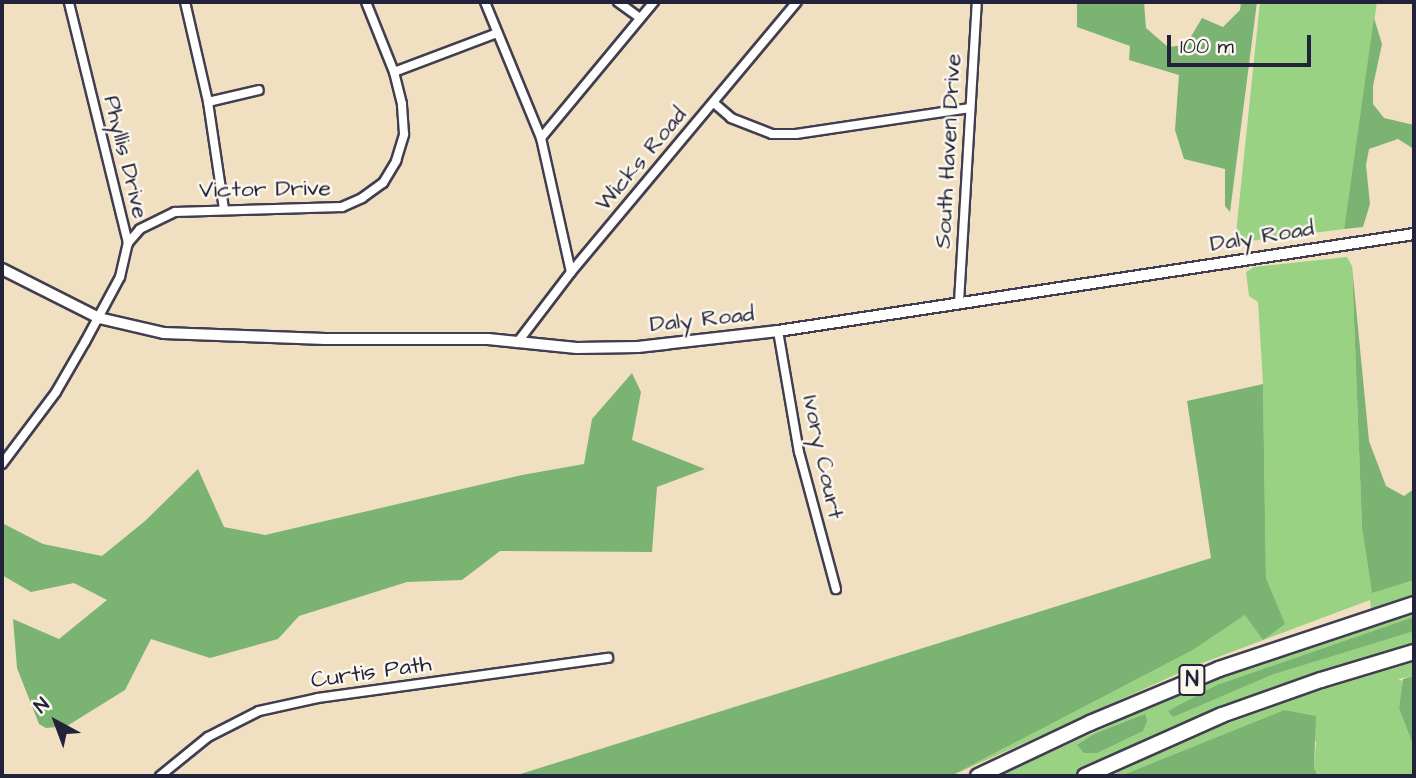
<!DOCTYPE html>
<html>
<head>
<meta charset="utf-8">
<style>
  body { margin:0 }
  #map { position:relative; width:1416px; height:778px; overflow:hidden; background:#f1dfc1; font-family:"Architects Daughter",sans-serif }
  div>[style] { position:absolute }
  .green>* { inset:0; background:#9ad284 }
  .forest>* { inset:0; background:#7bb472 }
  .roads { filter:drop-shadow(2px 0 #413e4f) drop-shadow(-2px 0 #413e4f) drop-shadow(0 2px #413e4f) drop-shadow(0 -2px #413e4f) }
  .street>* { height:8px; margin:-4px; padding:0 4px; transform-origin:4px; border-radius:4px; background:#fff }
  .secondary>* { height:10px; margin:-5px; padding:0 5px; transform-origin:5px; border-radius:5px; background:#fff }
  .highway>* { height:14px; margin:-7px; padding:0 7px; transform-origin:7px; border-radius:7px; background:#fff }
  span { translate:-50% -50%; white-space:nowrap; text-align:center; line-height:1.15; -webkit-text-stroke:5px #fbf7ec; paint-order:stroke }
  .shield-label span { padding:2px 5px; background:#fbf7ec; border:2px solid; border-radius:5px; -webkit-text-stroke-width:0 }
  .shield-label { font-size:21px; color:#22223b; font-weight:700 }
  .street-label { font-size:23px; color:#22223b }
  .frame { position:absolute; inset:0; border:4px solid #22223b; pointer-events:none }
  .north { position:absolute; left:21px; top:687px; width:70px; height:70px; -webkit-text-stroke:5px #fbf7ec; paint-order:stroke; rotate:319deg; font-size:19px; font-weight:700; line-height:28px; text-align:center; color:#22223b }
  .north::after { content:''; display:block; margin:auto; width:24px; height:32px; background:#22223b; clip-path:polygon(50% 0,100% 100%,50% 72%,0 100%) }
  .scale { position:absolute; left:1167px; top:35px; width:144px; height:32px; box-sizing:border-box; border:4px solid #22223b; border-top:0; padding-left:9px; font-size:21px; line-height:24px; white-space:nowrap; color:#22223b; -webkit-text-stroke:5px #fbf7ec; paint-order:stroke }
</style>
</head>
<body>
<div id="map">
  <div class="green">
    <div style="clip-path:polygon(1260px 2px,1377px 2px,1344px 229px,1235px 243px)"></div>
    <div style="clip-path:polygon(1347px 257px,1352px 266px,1362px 528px,1372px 592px,1414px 580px,1414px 595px,1371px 609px,1370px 600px,1197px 665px,951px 776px,1193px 650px,1245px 615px,1284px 624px,1266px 578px,1263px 384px,1258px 302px,1249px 296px,1246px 272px,1254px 267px)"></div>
    <div style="clip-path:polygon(1414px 611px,1414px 646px,1134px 747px,1075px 776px,998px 776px,1170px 698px,1265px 660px)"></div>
    <div style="clip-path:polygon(1414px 662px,1414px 676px,1398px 679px,1403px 681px,1399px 708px,1414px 748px,1414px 776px,1318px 776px,1314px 768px,1316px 742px,1284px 710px,1120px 776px,1110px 776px,1188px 738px,1311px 693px)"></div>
  </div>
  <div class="forest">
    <div style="clip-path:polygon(1077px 2px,1144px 2px,1146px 28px,1168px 47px,1186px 45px,1202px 18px,1223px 27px,1240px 10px,1241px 2px,1257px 2px,1230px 212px,1225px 206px,1225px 169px,1184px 159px,1175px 130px,1179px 75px,1129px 60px,1130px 46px,1077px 27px)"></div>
    <div style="clip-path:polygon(1374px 18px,1382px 44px,1373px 86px,1373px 104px,1384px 118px,1414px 125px,1414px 149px,1398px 139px,1369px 149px,1366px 165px,1370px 204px,1363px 227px,1344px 229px)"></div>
    <div style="clip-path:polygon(1352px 266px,1369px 441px,1386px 486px,1404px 496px,1414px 489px,1414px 580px,1372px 593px,1362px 528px)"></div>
    <div style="clip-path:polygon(632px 373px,641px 392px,632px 440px,705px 469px,657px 487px,652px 552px,500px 551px,462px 580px,407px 582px,299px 616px,278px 639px,210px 658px,151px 639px,125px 690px,67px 726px,46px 728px,39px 724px,17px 668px,13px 619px,59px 639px,107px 600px,74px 583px,31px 592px,2px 575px,2px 523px,43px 544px,102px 556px,145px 521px,198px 469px,224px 527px,265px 535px,522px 475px,584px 464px,592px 419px)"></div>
    <div style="clip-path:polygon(1263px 384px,1266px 578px,1285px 624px,1263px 640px,1245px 615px,1193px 650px,951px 776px,514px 776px,1211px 558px,1187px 401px)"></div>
    <div style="clip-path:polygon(1414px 617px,1414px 631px,1274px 674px,1173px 717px,1168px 711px,1217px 685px)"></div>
    <div style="clip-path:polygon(1414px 676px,1414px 748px,1399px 708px,1403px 679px)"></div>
    <div style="clip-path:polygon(1284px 710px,1316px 716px,1314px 768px,1318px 776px,1120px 776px)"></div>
    <div style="clip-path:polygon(1145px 714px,1147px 721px,1143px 731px,1097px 753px,1084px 753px,1077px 745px,1094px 734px)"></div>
  </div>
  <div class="roads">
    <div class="street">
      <div style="left:185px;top:2px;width:103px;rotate:77deg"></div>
      <div style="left:208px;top:102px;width:108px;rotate:81.5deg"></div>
      <div style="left:485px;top:2px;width:147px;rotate:67.6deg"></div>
      <div style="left:541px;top:138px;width:137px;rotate:77.4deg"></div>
      <div style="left:618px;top:2px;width:27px;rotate:36deg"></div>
      <div style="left:394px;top:72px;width:110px;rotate:-20.7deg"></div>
      <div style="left:208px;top:102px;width:52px;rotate:-13.2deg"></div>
      <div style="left:714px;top:103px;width:23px;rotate:41deg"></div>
      <div style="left:731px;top:118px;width:44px;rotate:21.3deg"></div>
      <div style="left:772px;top:134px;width:24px"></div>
      <div style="left:796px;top:134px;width:176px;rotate:-8.5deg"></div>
      <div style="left:541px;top:138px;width:177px;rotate:-50.3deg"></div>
      <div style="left:128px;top:243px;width:18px;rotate:-49deg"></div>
      <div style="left:140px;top:229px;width:39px;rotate:-26deg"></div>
      <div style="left:175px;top:212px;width:167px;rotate:-1.7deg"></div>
      <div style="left:342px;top:207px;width:22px;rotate:-24deg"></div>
      <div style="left:362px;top:198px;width:26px;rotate:-36deg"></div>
      <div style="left:383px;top:183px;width:26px;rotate:-59deg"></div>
      <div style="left:396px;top:161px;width:28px;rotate:-73deg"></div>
      <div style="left:404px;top:134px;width:30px;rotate:-94deg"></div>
      <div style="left:402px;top:104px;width:33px;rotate:-104deg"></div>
      <div style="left:394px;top:72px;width:75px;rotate:-111.8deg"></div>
      <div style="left:959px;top:302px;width:301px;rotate:-86.6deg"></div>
      <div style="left:778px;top:331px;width:123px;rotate:80.2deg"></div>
      <div style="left:799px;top:452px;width:142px;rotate:74.9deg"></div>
      <div style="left:517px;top:343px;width:89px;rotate:-52.7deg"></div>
      <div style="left:571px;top:272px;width:352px;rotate:-50.1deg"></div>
      <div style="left:2px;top:464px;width:90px;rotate:-53.1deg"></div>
      <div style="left:56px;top:392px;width:58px;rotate:-59.9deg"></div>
      <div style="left:85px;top:342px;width:74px;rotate:-61.7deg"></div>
      <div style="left:120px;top:277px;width:35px;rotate:-77deg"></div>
      <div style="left:128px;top:243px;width:248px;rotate:-103.8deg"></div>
      <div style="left:160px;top:776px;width:62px;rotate:-39.1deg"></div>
      <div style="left:208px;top:737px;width:57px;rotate:-27deg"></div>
      <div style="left:259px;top:711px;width:60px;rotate:-12.4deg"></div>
      <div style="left:318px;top:698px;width:293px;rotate:-7.9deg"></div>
    </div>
    <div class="secondary">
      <div style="left:2px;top:269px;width:109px;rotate:26.8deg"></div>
      <div style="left:99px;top:318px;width:67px;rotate:13deg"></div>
      <div style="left:164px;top:333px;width:161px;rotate:2.1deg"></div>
      <div style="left:325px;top:339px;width:163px"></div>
      <div style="left:488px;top:339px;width:89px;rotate:5.8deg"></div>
      <div style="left:577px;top:348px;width:61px;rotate:-0.9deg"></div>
      <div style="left:638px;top:347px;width:141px;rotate:-6.5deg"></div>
      <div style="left:778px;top:331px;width:643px;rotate:-8.67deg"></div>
    </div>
    <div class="highway">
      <div style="left:978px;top:776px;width:124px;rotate:-25.3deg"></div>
      <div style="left:1090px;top:723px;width:140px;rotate:-22.7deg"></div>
      <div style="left:1219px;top:669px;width:206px;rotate:-18.4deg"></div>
      <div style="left:1085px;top:776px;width:150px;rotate:-24deg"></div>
      <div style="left:1222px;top:715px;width:105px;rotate:-19.5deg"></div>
      <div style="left:1321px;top:680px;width:97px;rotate:-16.8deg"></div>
    </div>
  </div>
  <div class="shield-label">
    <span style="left:1192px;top:680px">N</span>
  </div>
  <div class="street-label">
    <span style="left:948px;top:151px;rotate:-87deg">South Haven Drive</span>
    <span style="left:126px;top:157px;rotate:76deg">Phyllis Drive</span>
    <span style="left:641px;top:159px;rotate:-50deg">Wicks Road</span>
    <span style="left:265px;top:189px;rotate:-1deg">Victor Drive</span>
    <span style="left:1262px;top:236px;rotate:-9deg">Daly Road</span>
    <span style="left:702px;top:319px;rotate:-6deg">Daly Road</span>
    <span style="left:823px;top:457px;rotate:78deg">Ivory Court</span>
    <span style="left:371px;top:672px;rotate:-8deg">Curtis Path</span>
  </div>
  <div class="frame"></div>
  <div class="north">N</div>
  <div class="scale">100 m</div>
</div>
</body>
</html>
